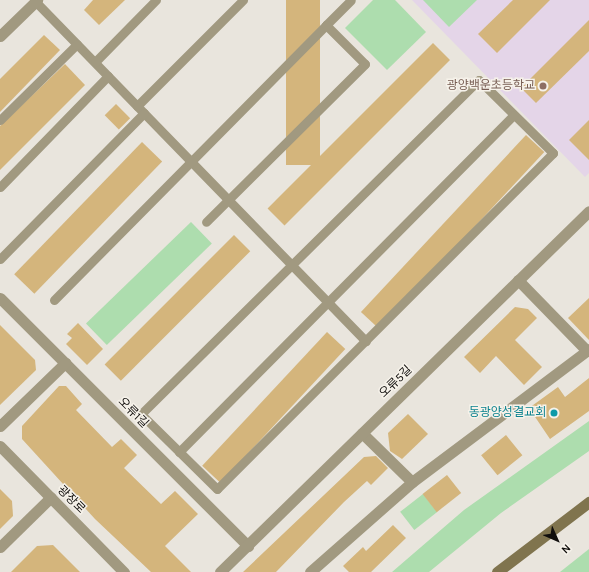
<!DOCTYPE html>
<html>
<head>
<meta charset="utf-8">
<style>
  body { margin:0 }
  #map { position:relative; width:589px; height:572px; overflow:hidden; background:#e9e5dd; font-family:Karla,"Noto Sans KR",sans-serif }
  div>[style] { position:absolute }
  .education>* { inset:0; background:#e4d5e8 }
  .green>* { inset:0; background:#adddae; transform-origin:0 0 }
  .building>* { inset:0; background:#d4b57c; transform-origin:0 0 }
  .service>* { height:9px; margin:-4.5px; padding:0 4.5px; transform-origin:4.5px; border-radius:4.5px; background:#a19980 }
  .minor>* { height:11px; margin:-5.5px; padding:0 5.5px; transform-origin:5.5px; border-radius:5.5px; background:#a19980 }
  .tertiary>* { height:11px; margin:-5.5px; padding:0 5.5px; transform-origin:5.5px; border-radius:5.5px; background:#a19980 }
  .secondary>* { height:11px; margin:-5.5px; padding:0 5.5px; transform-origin:5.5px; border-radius:5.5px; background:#80744e }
  .dots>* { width:11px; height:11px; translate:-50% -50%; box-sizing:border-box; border:2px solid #f6f2ea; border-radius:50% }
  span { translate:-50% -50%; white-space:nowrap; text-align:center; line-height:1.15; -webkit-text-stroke:3px #f6f2ea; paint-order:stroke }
  .education-label { font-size:12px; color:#785e54 }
  .right { translate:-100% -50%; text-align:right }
  .street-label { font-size:12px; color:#100e0c }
  .culture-label { font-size:12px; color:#0d838f }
  .north { position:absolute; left:537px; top:520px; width:40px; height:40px; -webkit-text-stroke:3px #f6f2ea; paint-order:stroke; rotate:135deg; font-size:11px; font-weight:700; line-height:16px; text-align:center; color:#100e0c }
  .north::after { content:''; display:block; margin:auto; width:14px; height:18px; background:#100e0c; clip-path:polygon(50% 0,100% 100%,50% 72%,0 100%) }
</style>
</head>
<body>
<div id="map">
  <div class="education">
    <div style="clip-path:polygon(412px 0,589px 0,589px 173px,585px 177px)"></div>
  </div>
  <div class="green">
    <div style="clip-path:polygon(373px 0,395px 0,426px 32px,387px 70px,345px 28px)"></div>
    <div style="clip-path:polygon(423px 0,477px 0,449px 27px)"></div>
    <div style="left:191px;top:222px;width:30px;height:146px;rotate:46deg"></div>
    <div style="clip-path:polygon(589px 421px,589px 451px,501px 513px,429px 572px,392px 572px,464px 510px)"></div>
    <div style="left:423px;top:494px;width:23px;height:29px;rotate:52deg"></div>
    <div style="clip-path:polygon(589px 549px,589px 572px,560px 572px)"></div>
  </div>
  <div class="building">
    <div style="clip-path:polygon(93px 0,125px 0,99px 25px,84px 10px)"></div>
    <div style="left:286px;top:0;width:34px;height:165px"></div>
    <div style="clip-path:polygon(513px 0,550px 0,497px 53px,478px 34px)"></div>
    <div style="clip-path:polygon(589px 20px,589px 51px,536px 103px,521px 88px)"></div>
    <div style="clip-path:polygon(44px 35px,60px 50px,0 112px,0 79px)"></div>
    <div style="left:433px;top:43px;width:24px;height:234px;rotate:45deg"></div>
    <div style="clip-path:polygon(65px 64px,85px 85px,0 170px,0 126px)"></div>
    <div style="left:116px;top:104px;width:20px;height:16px;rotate:45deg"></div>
    <div style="clip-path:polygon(589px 120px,589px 160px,569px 140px)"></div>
    <div style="left:526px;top:135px;width:25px;height:242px;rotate:43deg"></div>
    <div style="left:142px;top:142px;width:28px;height:184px;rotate:44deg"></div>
    <div style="left:234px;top:235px;width:23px;height:183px;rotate:45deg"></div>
    <div style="clip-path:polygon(589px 298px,589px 340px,568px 318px)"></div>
    <div style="clip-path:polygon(515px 307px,528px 309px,537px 318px,515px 340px,542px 367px,524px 385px,496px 356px,480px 373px,464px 357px)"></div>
    <div style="clip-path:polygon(78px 323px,103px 349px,87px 365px,66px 344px,72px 338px,67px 334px)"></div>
    <div style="clip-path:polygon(0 325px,35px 360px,36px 370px,0 405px)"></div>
    <div style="left:327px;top:332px;width:25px;height:183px;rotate:43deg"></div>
    <div style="clip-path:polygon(589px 378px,589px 411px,550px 439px,529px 408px,558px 387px,565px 397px)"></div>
    <div style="clip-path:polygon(59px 386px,66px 386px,82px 404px,76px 410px,112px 447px,121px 439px,137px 455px,124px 468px,161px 504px,175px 491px,198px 514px,165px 546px,191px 572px,151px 572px,95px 519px,22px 439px,22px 426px)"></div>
    <div style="clip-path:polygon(408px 414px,428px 434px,402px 459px,390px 451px,388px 433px)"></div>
    <div style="left:506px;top:435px;width:26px;height:32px;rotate:51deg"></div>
    <div style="clip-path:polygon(376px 456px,388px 468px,371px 485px,367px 481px,344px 502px,276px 572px,243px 572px,364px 457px)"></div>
    <div style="left:447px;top:475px;width:23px;height:31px;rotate:52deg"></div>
    <div style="clip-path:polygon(0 489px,12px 501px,13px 516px,0 529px)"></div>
    <div style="clip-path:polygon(393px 525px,406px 538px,371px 572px,349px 572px,343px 566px,363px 547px,366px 551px)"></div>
    <div style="clip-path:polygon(53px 545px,80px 572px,11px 572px,37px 546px)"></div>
  </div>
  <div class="service">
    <div style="left:34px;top:0;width:476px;rotate:45.8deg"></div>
    <div style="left:326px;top:25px;width:35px;rotate:-45deg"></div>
    <div style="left:95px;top:62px;width:87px;rotate:-45.5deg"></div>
    <div style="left:479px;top:80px;width:104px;rotate:44.6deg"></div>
    <div style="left:553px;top:153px;width:475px;rotate:135deg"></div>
    <div style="left:217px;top:489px;width:107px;rotate:-135.4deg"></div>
    <div style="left:141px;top:414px;width:475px;rotate:-44.7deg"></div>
    <div style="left:137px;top:106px;width:150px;rotate:-45deg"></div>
    <div style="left:0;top:120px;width:108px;rotate:-44.6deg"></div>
    <div style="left:0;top:187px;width:155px;rotate:-45.8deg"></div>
    <div style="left:0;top:259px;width:205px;rotate:-45.4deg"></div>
    <div style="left:54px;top:300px;width:387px;rotate:-45.3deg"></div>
    <div style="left:326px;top:25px;width:55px;rotate:45deg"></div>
    <div style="left:365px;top:64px;width:224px;rotate:135.2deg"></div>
    <div style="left:179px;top:452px;width:475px;rotate:-45.2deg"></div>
  </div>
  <div class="minor">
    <div style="left:518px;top:280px;width:99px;rotate:45.8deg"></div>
    <div style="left:0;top:298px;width:351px;rotate:45deg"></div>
    <div style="left:0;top:426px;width:91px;rotate:-44.1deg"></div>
    <div style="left:362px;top:433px;width:70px;rotate:44.4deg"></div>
    <div style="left:0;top:547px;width:71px;rotate:-44.4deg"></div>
    <div style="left:220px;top:572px;width:516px;rotate:-44.37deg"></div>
    <div style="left:310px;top:572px;width:136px;rotate:-41.4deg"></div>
    <div style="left:412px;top:482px;width:221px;rotate:-36.9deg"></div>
  </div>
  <div class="tertiary">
    <div style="left:0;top:36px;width:52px;rotate:-44.2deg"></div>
    <div style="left:0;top:446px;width:177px;rotate:45.5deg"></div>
  </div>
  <div class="secondary">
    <div style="left:497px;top:572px;width:116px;rotate:-37.3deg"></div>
  </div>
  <div class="dots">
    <div style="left:543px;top:86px;background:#8d6e63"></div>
    <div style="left:554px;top:413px;background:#0f9aa8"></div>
  </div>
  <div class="education-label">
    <span class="right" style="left:535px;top:86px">광양백운초등학교</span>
  </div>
  <div class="street-label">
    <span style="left:396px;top:382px;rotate:-44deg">오류5길</span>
    <span style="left:133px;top:413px;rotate:45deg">오류1길</span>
    <span style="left:71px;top:500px;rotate:45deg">광장로</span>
  </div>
  <div class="culture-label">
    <span class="right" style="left:546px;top:413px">동광양성결교회</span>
  </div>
  <div class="north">N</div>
</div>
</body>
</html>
